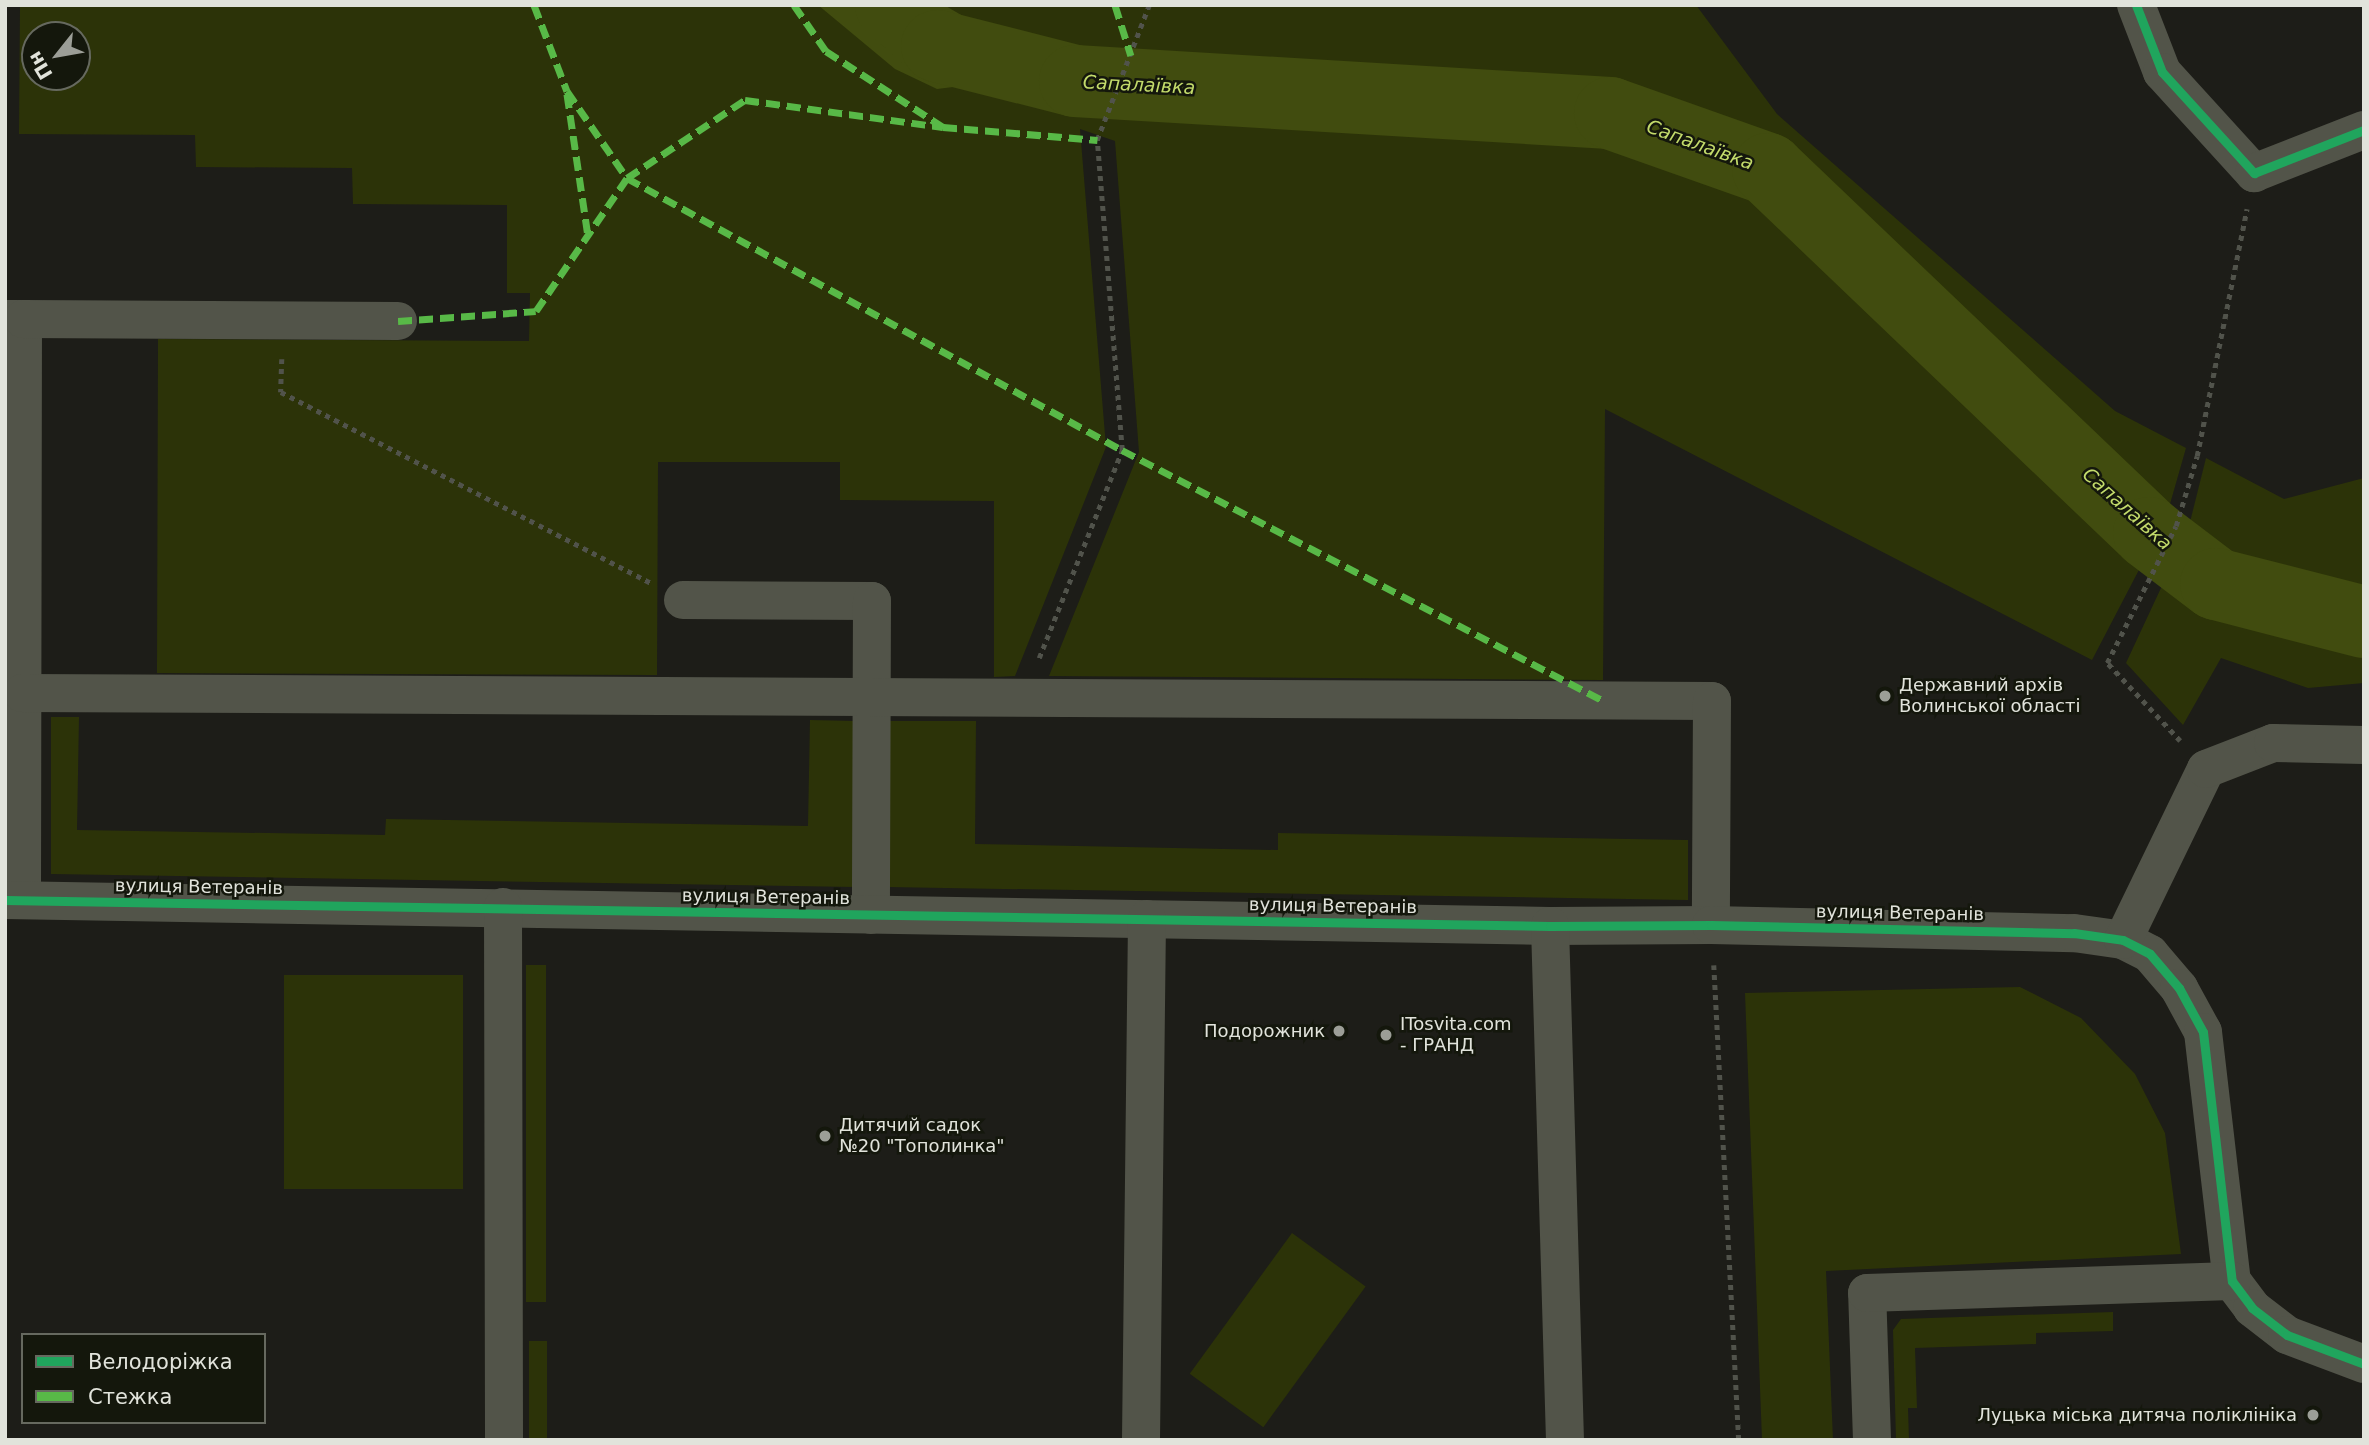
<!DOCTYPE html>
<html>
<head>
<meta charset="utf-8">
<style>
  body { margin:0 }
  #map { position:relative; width:2369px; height:1445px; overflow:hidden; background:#1d1d18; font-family:"DejaVu Sans",sans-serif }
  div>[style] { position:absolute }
  .green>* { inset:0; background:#2c3308; transform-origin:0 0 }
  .water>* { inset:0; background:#414c0f }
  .river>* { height:72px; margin:-36px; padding:0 36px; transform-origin:36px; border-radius:36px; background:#414c0f }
  .path>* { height:4.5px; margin-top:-2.25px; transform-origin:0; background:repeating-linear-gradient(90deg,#51534b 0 5px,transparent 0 10px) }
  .minor>* { height:38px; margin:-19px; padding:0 19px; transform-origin:19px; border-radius:19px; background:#525449 }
  .quiet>* { height:7px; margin-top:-3.5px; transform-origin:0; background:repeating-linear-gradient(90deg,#58b947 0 14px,transparent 0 21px) }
  .cycleway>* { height:9px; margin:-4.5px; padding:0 4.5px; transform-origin:4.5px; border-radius:4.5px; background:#20a55d }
  .dots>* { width:19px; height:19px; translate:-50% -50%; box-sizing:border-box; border:4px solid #14170c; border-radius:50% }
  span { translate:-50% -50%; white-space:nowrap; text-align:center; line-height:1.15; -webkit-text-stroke:5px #14170c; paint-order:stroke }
  .poi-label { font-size:18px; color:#e1e3db }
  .left { translate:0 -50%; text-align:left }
  .right { translate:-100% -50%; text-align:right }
  .street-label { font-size:18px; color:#e1e3db }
  .water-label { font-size:19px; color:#c3db6b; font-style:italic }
  .frame { position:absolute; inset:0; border:7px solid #e1e3db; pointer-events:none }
  .legend { position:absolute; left:21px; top:1333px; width:245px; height:91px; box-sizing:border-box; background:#14170c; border:2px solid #66695f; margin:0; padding:9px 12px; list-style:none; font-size:21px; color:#e1e3db }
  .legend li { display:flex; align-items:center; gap:14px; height:35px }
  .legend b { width:35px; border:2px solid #66695f }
  .north { position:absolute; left:21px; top:21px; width:70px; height:70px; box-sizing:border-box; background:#14170c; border:2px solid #66695f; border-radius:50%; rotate:239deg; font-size:19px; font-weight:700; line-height:28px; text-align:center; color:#e1e3db }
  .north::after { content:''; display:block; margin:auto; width:24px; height:32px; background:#9c9e97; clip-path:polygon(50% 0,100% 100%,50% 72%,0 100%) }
</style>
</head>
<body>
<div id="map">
  <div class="green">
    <div style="clip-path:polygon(evenodd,20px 5px,1696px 5px,1777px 114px,2115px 411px,2186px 448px,2166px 518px,2092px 660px,1605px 409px,1603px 680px,1049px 676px,1139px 452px,1115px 141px,1080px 129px,1106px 447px,1015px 676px,994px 677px,994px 501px,840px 500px,840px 462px,658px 462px,657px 675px,157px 673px,158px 339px,529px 341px,530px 293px,507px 293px,507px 205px,353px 204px,352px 168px,196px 167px,195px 135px,19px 134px,20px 5px,35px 35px,77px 35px,77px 77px,35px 77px,35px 35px)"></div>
    <div style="clip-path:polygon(2206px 458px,2284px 499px,2364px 478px,2364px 683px,2308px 688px,2221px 658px,2183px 725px,2126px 663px,2188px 530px)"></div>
    <div style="clip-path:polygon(51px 717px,79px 717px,77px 830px,385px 835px,386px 819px,808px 826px,810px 720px,855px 721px,855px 887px,51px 874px)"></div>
    <div style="clip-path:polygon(887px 721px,976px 721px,975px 844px,1278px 850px,1278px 833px,1688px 840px,1688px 900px,887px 887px)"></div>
    <div style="left:526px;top:965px;width:20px;height:337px"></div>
    <div style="left:284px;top:975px;width:179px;height:214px"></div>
    <div style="clip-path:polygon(2020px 987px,2081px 1018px,2135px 1074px,2165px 1133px,2181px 1254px,1826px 1271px,1833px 1440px,1762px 1440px,1745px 993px)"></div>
    <div style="left:1292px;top:1233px;width:91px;height:174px;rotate:36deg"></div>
    <div style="clip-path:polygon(2113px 1312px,2113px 1331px,2036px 1333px,2036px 1344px,1915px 1348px,1917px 1408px,1908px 1408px,1909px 1440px,1896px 1440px,1893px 1330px,1901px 1319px)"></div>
    <div style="left:547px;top:1341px;width:99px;height:18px;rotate:90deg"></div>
  </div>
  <div class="water">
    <div style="clip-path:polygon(818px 5px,944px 5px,1075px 81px,1060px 113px,993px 82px,937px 89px,895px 69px)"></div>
  </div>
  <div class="river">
    <div style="left:891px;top:5px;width:62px;rotate:41.7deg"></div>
    <div style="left:937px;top:46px;width:142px;rotate:14.2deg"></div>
    <div style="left:1075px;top:81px;width:536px;rotate:3.42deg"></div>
    <div style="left:1610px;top:113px;width:168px;rotate:19.5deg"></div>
    <div style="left:1768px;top:169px;width:527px;rotate:43.69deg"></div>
    <div style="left:2149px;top:533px;width:84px;rotate:37.3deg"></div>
    <div style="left:2216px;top:584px;width:153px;rotate:14.4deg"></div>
  </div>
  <div class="path">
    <div style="left:282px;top:359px;width:33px;rotate:92deg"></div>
    <div style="left:281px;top:392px;width:416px;rotate:27.3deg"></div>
    <div style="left:1039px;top:658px;width:224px;rotate:-68.2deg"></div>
    <div style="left:1122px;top:450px;width:311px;rotate:-94.6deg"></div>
    <div style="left:1097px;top:140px;width:145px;rotate:-68.9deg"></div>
    <div style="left:2180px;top:741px;width:107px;rotate:-133.1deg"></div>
    <div style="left:2107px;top:663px;width:153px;rotate:-63.3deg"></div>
    <div style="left:2176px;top:526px;width:73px;rotate:-73.3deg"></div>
    <div style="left:2197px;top:456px;width:252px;rotate:-78.6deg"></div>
    <div style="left:1714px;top:965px;width:476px;rotate:87deg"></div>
  </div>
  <div class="minor">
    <div style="left:2136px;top:5px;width:72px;rotate:68.8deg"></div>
    <div style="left:2162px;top:72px;width:137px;rotate:47.7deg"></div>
    <div style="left:2254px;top:173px;width:118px;rotate:-21.4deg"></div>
    <div style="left:5px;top:319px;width:18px"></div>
    <div style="left:23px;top:319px;width:581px;rotate:90.1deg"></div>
    <div style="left:23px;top:319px;width:375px;rotate:0.3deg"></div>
    <div style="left:683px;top:600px;width:189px;rotate:0.3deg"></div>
    <div style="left:872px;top:601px;width:314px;rotate:90.2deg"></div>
    <div style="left:22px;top:693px;width:1690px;rotate:0.27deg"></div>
    <div style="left:1712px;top:701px;width:224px;rotate:90.3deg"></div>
    <div style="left:5px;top:900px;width:1545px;rotate:0.96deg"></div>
    <div style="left:1550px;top:926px;width:161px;rotate:-0.4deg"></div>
    <div style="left:1711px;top:925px;width:363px;rotate:1.3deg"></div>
    <div style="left:2074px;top:933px;width:49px;rotate:8.1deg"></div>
    <div style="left:2123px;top:940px;width:30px;rotate:27deg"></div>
    <div style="left:2150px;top:954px;width:45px;rotate:49.5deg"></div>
    <div style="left:2179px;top:988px;width:50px;rotate:61.4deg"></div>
    <div style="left:2203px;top:1032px;width:251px;rotate:83.4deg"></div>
    <div style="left:2232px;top:1281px;width:34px;rotate:53deg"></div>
    <div style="left:2252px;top:1308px;width:44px;rotate:37.6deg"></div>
    <div style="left:2287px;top:1335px;width:82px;rotate:20.6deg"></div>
    <div style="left:503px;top:907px;width:533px;rotate:89.89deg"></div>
    <div style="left:1550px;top:926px;width:514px;rotate:88.33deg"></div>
    <div style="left:2123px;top:940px;width:190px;rotate:-64.1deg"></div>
    <div style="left:2206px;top:769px;width:72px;rotate:-21.2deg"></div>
    <div style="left:2273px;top:743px;width:91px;rotate:1.3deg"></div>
    <div style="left:1141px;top:1440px;width:521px;rotate:-89.34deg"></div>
    <div style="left:1872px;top:1440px;width:147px;rotate:-91.9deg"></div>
    <div style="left:1867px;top:1293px;width:365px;rotate:-1.9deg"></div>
  </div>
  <div class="quiet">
    <div style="left:534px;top:5px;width:92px;rotate:69deg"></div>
    <div style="left:567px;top:91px;width:106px;rotate:55.4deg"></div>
    <div style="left:627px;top:178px;width:565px;rotate:28.79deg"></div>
    <div style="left:1122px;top:450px;width:543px;rotate:27.51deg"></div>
    <div style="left:794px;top:5px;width:56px;rotate:55.2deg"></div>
    <div style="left:826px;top:51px;width:140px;rotate:33deg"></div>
    <div style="left:943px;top:127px;width:155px;rotate:4.8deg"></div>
    <div style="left:1115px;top:5px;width:53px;rotate:72.6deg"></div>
    <div style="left:567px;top:94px;width:144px;rotate:81.6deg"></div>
    <div style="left:398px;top:321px;width:138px;rotate:-4.1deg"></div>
    <div style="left:536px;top:311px;width:161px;rotate:-55.6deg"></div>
    <div style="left:627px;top:178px;width:141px;rotate:-33.5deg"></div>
    <div style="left:745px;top:100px;width:200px;rotate:7.8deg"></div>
  </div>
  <div class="cycleway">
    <div style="left:2136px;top:5px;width:72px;rotate:68.8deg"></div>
    <div style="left:2162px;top:72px;width:137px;rotate:47.7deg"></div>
    <div style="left:2254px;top:173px;width:118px;rotate:-21.4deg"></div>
    <div style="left:5px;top:900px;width:1545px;rotate:0.96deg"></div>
    <div style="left:1550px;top:926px;width:161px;rotate:-0.4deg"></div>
    <div style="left:1711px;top:925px;width:363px;rotate:1.3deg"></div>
    <div style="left:2074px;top:933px;width:49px;rotate:8.1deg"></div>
    <div style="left:2123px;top:940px;width:30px;rotate:27deg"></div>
    <div style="left:2150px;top:954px;width:45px;rotate:49.5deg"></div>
    <div style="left:2179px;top:988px;width:50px;rotate:61.4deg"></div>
    <div style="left:2203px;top:1032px;width:251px;rotate:83.4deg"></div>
    <div style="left:2232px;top:1281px;width:34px;rotate:53deg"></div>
    <div style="left:2252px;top:1308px;width:44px;rotate:37.6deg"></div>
    <div style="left:2287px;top:1335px;width:82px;rotate:20.6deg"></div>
  </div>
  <div class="dots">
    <div style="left:1885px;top:696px;background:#9c9e97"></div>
    <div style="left:1339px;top:1031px;background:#9c9e97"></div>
    <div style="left:1386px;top:1035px;background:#9c9e97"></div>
    <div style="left:825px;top:1136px;background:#9c9e97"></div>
    <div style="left:2313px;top:1415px;background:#9c9e97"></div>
  </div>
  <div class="poi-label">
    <span class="left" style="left:1899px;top:696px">Державний архів<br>Волинської області</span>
    <span class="left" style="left:1400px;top:1035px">ITosvita.com<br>- ГРАНД</span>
    <span class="right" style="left:1325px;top:1031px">Подорожник</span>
    <span class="left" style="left:839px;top:1136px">Дитячий садок<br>№20 "Тополинка"</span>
    <span class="right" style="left:2297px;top:1415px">Луцька міська дитяча поліклініка</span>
  </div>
  <div class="street-label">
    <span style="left:199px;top:887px;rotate:1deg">вулиця Ветеранів</span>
    <span style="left:766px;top:897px;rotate:1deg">вулиця Ветеранів</span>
    <span style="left:1333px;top:906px;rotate:1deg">вулиця Ветеранів</span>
    <span style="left:1900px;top:913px;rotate:1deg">вулиця Ветеранів</span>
  </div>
  <div class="water-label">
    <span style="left:1139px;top:85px;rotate:3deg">Сапалаївка</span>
    <span style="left:1700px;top:145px;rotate:20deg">Сапалаївка</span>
    <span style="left:2127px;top:509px;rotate:42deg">Сапалаївка</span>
  </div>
  <div class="frame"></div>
  <ul class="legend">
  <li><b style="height:9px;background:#20a55d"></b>Велодоріжка</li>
  <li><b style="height:9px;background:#58b947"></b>Стежка</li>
  </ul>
  <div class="north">Пн</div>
</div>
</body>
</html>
